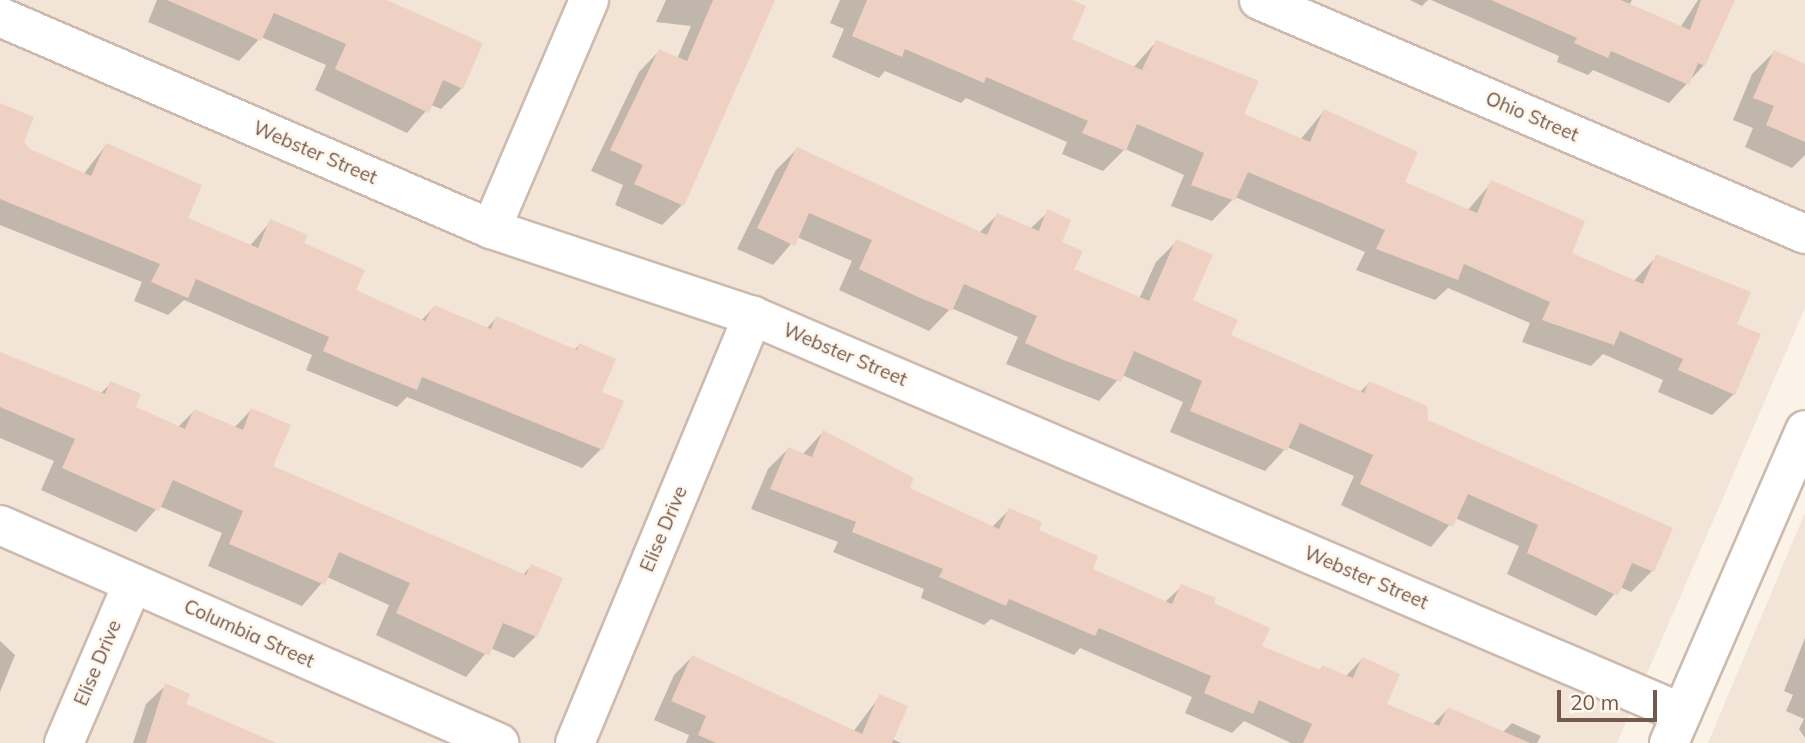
<!DOCTYPE html>
<html>
<head>
<meta charset="utf-8">
<style>
  body { margin:0 }
  #map { position:relative; width:1805px; height:743px; overflow:hidden; background:#fbf2e8; font-family:Mulish,sans-serif }
  div>[style] { position:absolute }
  .residential>* { inset:0; background:#f2e4d7 }
  .shadow>* { inset:0; background:#0003 }
  .building>* { inset:0; background:#eed1c2 }
  .roads { filter:drop-shadow(2px 0 #ccbaaf) drop-shadow(-2px 0 #ccbaaf) drop-shadow(0 2px #ccbaaf) drop-shadow(0 -2px #ccbaaf) }
  .minor>* { height:38px; margin:-19px; padding:0 19px; transform-origin:19px; border-radius:19px; background:#fff }
  span { translate:-50% -50%; white-space:nowrap; text-align:center; line-height:1.15; -webkit-text-stroke:5px #fef7ee; paint-order:stroke }
  .street-label { font-size:19px; color:#73594e }
  .scale { position:absolute; left:1557px; top:690px; width:100px; height:32px; box-sizing:border-box; border:4px solid #73594e; border-top:0; padding-left:9px; font-size:21px; line-height:24px; white-space:nowrap; color:#73594e; -webkit-text-stroke:5px #fef7ee; paint-order:stroke }
</style>
</head>
<body>
<div id="map">
  <div class="residential">
    <div style="clip-path:polygon(0 0,1805px 0,1805px 308px,1617px 743px,0 743px)"></div>
    <div style="clip-path:polygon(1805px 513px,1805px 743px,1708px 743px)"></div>
  </div>
  <div class="shadow">
    <div style="clip-path:polygon(157px 0,382px 0,462px 88px,441px 109px,431px 105px,407px 133px,315px 90px,326px 65px,261px 37px,239px 61px,148px 22px)"></div>
    <div style="clip-path:polygon(666px 0,773px 0,682px 205px,662px 225px,615px 205px,623px 185px,591px 171px,639px 72px,659px 51px,677px 59px,691px 26px,656px 22px)"></div>
    <div style="clip-path:polygon(840px 0,1068px 0,1070px 40px,1133px 68px,1156px 42px,1242px 115px,1300px 140px,1324px 111px,1403px 183px,1467px 211px,1492px 182px,1569px 254px,1633px 282px,1657px 256px,1734px 324px,1734px 394px,1712px 415px,1658px 392px,1663px 380px,1603px 354px,1591px 366px,1522px 342px,1530px 323px,1448px 288px,1435px 300px,1356px 270px,1365px 252px,1235px 197px,1212px 221px,1171px 206px,1184px 175px,1125px 149px,1103px 171px,1062px 154px,1067px 142px,966px 98px,961px 103px,885px 71px,879px 78px,832px 57px,844px 29px,830px 23px)"></div>
    <div style="clip-path:polygon(1410px 0,1428px 0,1422px 6px)"></div>
    <div style="clip-path:polygon(1431px 0,1632px 0,1629px 5px,1680px 28px,1698px 0,1728px 0,1704px 65px,1669px 103px,1593px 70px,1588px 75px,1557px 62px,1559px 56px)"></div>
    <div style="clip-path:polygon(1774px 52px,1805px 66px,1805px 155px,1792px 168px,1745px 147px,1753px 128px,1733px 120px,1752px 74px)"></div>
    <div style="clip-path:polygon(0 104px,29px 151px,83px 175px,106px 145px,186px 219px,249px 247px,271px 221px,354px 291px,421px 321px,434px 307px,486px 329px,496px 318px,573px 351px,579px 345px,600px 392px,601px 449px,582px 468px,407px 397px,397px 407px,306px 370px,312px 355px,184px 300px,168px 315px,134px 301px,142px 282px,0 225px)"></div>
    <div style="clip-path:polygon(797px 149px,979px 233px,997px 215px,1030px 229px,1048px 212px,1072px 270px,1139px 299px,1156px 262px,1177px 241px,1190px 301px,1229px 336px,1359px 393px,1369px 383px,1426px 421px,1671px 529px,1652px 571px,1631px 592px,1620px 587px,1596px 616px,1507px 574px,1519px 546px,1455px 518px,1431px 547px,1341px 505px,1354px 476px,1287px 447px,1265px 471px,1170px 432px,1183px 402px,1122px 375px,1099px 401px,1006px 364px,1018px 337px,951px 308px,929px 331px,839px 290px,852px 261px,797px 237px,773px 265px,737px 249px,776px 170px)"></div>
    <div style="clip-path:polygon(0 353px,100px 394px,111px 383px,133px 408px,177px 428px,194px 411px,234px 428px,251px 410px,270px 467px,523px 575px,531px 566px,536px 636px,514px 658px,490px 648px,466px 677px,376px 635px,389px 605px,327px 577px,302px 606px,208px 566px,222px 533px,159px 506px,136px 532px,41px 490px,54px 461px,0 438px)"></div>
    <div style="clip-path:polygon(823px 432px,907px 489px,992px 527px,1009px 510px,1091px 570px,1164px 603px,1182px 586px,1259px 646px,1318px 672px,1323px 667px,1345px 677px,1362px 659px,1384px 705px,1432px 725px,1448px 709px,1502px 733px,1512px 723px,1541px 736px,1537px 743px,1291px 743px,1244px 721px,1232px 733px,1185px 713px,1192px 697px,1080px 648px,1074px 655px,991px 619px,984px 625px,921px 598px,924px 589px,833px 552px,838px 542px,751px 509px,768px 469px,788px 449px,802px 455px)"></div>
    <div style="clip-path:polygon(0 630px,0 641px,15px 655px,0 692px)"></div>
    <div style="clip-path:polygon(1805px 638px,1805px 738px,1799px 729px,1804px 719px,1786px 711px,1793px 695px,1784px 691px)"></div>
    <div style="clip-path:polygon(692px 657px,853px 732px,880px 696px,892px 739px,901px 743px,686px 743px,689px 735px,654px 720px,674px 675px)"></div>
    <div style="clip-path:polygon(166px 685px,183px 704px,272px 743px,133px 743px,146px 704px)"></div>
  </div>
  <div class="building">
    <div style="clip-path:polygon(167px 0,387px 0,483px 43px,463px 89px,443px 80px,429px 113px,335px 69px,346px 44px,274px 13px,261px 41px)"></div>
    <div style="clip-path:polygon(713px 0,775px 0,684px 206px,634px 184px,643px 165px,610px 150px,659px 49px,687px 61px)"></div>
    <div style="clip-path:polygon(867px 0,1072px 0,1086px 6px,1072px 39px,1142px 70px,1156px 40px,1259px 81px,1244px 114px,1310px 142px,1324px 109px,1418px 152px,1405px 182px,1477px 213px,1491px 180px,1585px 221px,1572px 253px,1643px 284px,1656px 254px,1751px 292px,1737px 324px,1761px 334px,1735px 395px,1678px 370px,1683px 359px,1620px 331px,1614px 345px,1542px 320px,1550px 302px,1464px 264px,1458px 280px,1376px 249px,1385px 230px,1248px 172px,1235px 201px,1191px 185px,1204px 153px,1137px 124px,1126px 151px,1082px 133px,1088px 121px,986px 77px,984px 83px,905px 49px,902px 57px,852px 36px)"></div>
    <div style="clip-path:polygon(1491px 0,1621px 0,1690px 30px,1701px 0,1735px 0,1705px 66px,1698px 63px,1689px 85px,1611px 51px,1608px 58px,1574px 43px,1577px 38px)"></div>
    <div style="clip-path:polygon(1774px 50px,1805px 64px,1805px 142px,1766px 125px,1774px 106px,1753px 98px)"></div>
    <div style="clip-path:polygon(0 103px,34px 117px,24px 142px,30px 149px,91px 176px,106px 143px,202px 185px,188px 218px,258px 248px,270px 219px,308px 235px,304px 243px,365px 270px,356px 290px,425px 321px,434px 305px,491px 329px,496px 316px,577px 350px,579px 343px,616px 359px,602px 392px,624px 401px,603px 450px,422px 377px,417px 390px,348px 362px,323px 351px,329px 337px,196px 279px,188px 298px,151px 282px,160px 264px,0 199px)"></div>
    <div style="clip-path:polygon(797px 147px,987px 235px,997px 213px,1039px 231px,1047px 209px,1071px 220px,1062px 242px,1083px 251px,1074px 269px,1149px 301px,1176px 239px,1213px 255px,1193px 300px,1238px 320px,1231px 335px,1364px 393px,1369px 381px,1427px 406px,1428px 420px,1673px 528px,1654px 572px,1632px 563px,1618px 596px,1527px 553px,1538px 525px,1468px 494px,1453px 527px,1360px 484px,1373px 455px,1300px 423px,1287px 451px,1190px 411px,1202px 381px,1182px 372px,1134px 351px,1121px 382px,1061px 359px,1025px 343px,1037px 316px,964px 284px,952px 311px,918px 297px,859px 269px,872px 240px,809px 213px,795px 246px,757px 228px)"></div>
    <div style="clip-path:polygon(0 352px,105px 394px,110px 381px,141px 394px,136px 407px,185px 429px,194px 409px,243px 430px,251px 408px,291px 425px,273px 466px,526px 575px,531px 564px,563px 578px,537px 637px,503px 623px,489px 656px,396px 613px,410px 583px,339px 552px,325px 585px,229px 544px,243px 511px,173px 480px,159px 511px,62px 468px,75px 439px,0 407px)"></div>
    <div style="clip-path:polygon(823px 430px,914px 478px,910px 488px,999px 529px,1009px 508px,1042px 522px,1039px 530px,1098px 556px,1093px 569px,1172px 604px,1181px 584px,1216px 598px,1214px 603px,1270px 628px,1262px 646px,1320px 670px,1322px 665px,1353px 678px,1362px 657px,1400px 674px,1387px 704px,1439px 726px,1448px 707px,1530px 743px,1303px 743px,1312px 724px,1259px 700px,1253px 714px,1204px 693px,1211px 676px,1099px 628px,1095px 636px,1009px 599px,1006px 606px,939px 577px,943px 569px,852px 532px,856px 522px,770px 489px,788px 447px,812px 457px)"></div>
    <div style="clip-path:polygon(692px 655px,862px 734px,879px 694px,908px 706px,892px 743px,716px 743px,698px 735px,706px 716px,671px 701px)"></div>
    <div style="clip-path:polygon(165px 683px,190px 694px,186px 704px,276px 743px,146px 743px)"></div>
  </div>
  <div class="roads">
    <div class="minor">
      <div style="left:1259px;top:0;width:594px;rotate:23.2deg"></div>
      <div style="left:0;top:17px;width:535px;rotate:23.35deg"></div>
      <div style="left:491px;top:229px;width:276px;rotate:18.4deg"></div>
      <div style="left:753px;top:316px;width:1010px;rotate:23.14deg"></div>
      <div style="left:491px;top:229px;width:249px;rotate:-66.8deg"></div>
      <div style="left:0;top:525px;width:545px;rotate:23.6deg"></div>
      <div style="left:64px;top:743px;width:174px;rotate:-66.7deg"></div>
      <div style="left:575px;top:743px;width:463px;rotate:-67.4deg"></div>
      <div style="left:1669px;top:743px;width:341px;rotate:-66.5deg"></div>
    </div>
  </div>
  <div class="street-label">
    <span style="left:1532px;top:117px;rotate:23deg">Ohio Street</span>
    <span style="left:315px;top:153px;rotate:23deg">Webster Street</span>
    <span style="left:845px;top:355px;rotate:23deg">Webster Street</span>
    <span style="left:664px;top:529px;rotate:-67deg">Elise Drive</span>
    <span style="left:1366px;top:578px;rotate:23deg">Webster Street</span>
    <span style="left:249px;top:634px;rotate:24deg">Columbia Street</span>
    <span style="left:98px;top:663px;rotate:-67deg">Elise Drive</span>
  </div>
  <div class="scale">20 m</div>
</div>
</body>
</html>
